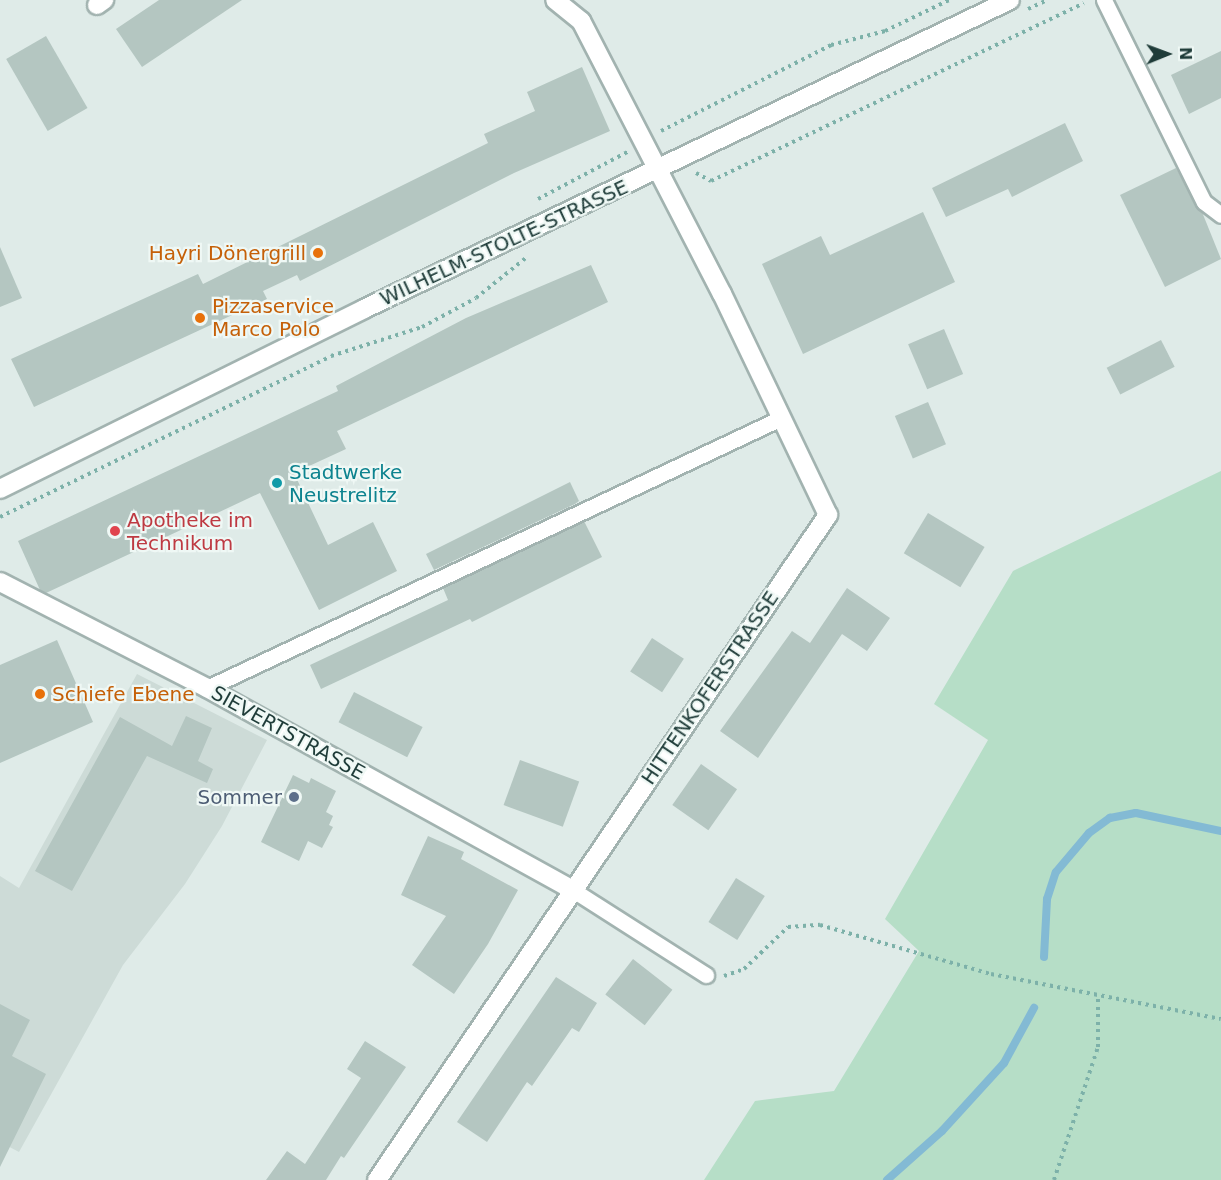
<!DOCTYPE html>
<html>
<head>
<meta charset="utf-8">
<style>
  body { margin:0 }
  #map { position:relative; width:1221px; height:1180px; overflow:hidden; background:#dfebe8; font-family:"DejaVu Sans",sans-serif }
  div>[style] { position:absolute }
  .built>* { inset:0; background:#cddbd7 }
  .green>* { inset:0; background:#b6dec7 }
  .stream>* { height:8px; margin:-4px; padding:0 4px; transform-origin:4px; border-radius:4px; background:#83bad4 }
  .building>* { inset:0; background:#b4c6c1; transform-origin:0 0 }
  .path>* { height:4px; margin-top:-2px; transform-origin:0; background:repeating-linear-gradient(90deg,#7db1a9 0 3px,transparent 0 7.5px) }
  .roads { filter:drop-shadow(2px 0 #a2b3b0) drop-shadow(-2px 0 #a2b3b0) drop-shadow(0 2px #a2b3b0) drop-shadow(0 -2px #a2b3b0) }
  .lane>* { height:15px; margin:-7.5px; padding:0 7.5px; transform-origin:7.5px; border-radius:7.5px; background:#fff }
  .street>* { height:18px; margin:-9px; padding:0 9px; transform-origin:9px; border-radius:9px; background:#fff }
  .dots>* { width:16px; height:16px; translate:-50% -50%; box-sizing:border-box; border:3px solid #eff8f5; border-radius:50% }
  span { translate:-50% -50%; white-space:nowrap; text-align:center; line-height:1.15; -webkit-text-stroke:4.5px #eff8f5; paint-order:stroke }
  .street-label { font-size:20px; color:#1f3c39 }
  .food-label { font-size:20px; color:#c56008 }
  .right { translate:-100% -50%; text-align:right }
  .left { translate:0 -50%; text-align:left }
  .culture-label { font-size:20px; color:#0d838f }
  .health-label { font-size:20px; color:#be3a42 }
  .service-label { font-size:20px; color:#4e5e75 }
  .north { position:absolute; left:1137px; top:24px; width:60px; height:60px; -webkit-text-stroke:4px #eff8f5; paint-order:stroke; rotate:89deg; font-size:16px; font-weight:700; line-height:24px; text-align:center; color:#1f3c39 }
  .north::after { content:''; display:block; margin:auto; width:21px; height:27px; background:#1f3c39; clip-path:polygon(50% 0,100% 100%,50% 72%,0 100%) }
</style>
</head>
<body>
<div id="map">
  <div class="built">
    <div style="clip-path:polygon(137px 674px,267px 740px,222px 826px,185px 884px,123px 965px,19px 1152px,0 1142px,0 876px,19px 888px)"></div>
  </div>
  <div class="green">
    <div style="clip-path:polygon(1221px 471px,1221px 1180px,704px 1180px,755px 1101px,834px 1091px,919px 951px,885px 919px,988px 740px,934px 704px,1013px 571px)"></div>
  </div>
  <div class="stream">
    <div style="left:1044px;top:957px;width:58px;rotate:-87deg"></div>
    <div style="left:1047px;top:899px;width:28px;rotate:-72deg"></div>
    <div style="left:1056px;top:872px;width:51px;rotate:-49.8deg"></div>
    <div style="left:1089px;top:833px;width:26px;rotate:-36deg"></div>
    <div style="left:1110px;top:818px;width:26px;rotate:-11deg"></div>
    <div style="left:1136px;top:813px;width:87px;rotate:12deg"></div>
    <div style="left:887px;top:1180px;width:74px;rotate:-41.7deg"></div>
    <div style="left:942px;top:1131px;width:92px;rotate:-47.6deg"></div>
    <div style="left:1004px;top:1063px;width:63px;rotate:-61.4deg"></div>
  </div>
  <div class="building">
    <div style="clip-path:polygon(159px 0,242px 0,142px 67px,116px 29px)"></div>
    <div style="left:46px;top:36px;width:83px;height:46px;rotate:60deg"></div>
    <div style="clip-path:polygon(1221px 51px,1221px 98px,1189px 114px,1171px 75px)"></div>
    <div style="clip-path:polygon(582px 67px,610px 131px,514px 173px,300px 281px,297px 275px,263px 291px,267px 299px,34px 407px,11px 359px,198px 274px,203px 284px,488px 143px,484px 134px,535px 111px,527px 92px)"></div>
    <div style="clip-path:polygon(1065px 123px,1083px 161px,1012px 197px,1008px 189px,946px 217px,932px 188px)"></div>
    <div style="clip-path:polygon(1176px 168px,1202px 212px,1221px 259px,1165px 287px,1120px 195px)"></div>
    <div style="clip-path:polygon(923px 212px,955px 282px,803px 354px,762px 264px,821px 236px,830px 255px)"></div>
    <div style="clip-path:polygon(0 247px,22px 298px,0 307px)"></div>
    <div style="clip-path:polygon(591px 265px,608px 302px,337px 431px,346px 449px,294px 473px,328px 545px,373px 522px,397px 571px,319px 610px,260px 493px,46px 593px,40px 590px,18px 541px,338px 391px,336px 386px,466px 318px)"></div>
    <div style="left:944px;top:329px;width:49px;height:39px;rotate:67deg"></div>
    <div style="left:1161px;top:340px;width:30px;height:61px;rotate:63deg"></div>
    <div style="left:928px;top:402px;width:46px;height:36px;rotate:67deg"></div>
    <div style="clip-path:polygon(570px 482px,579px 501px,575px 504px,434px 570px,426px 554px)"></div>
    <div style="left:928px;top:513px;width:66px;height:47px;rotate:31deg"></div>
    <div style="clip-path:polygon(584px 521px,602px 557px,472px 622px,470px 619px,321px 689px,310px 665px,448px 600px,443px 588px)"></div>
    <div style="clip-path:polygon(847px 588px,890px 618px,867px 651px,842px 634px,758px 758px,720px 731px,792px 631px,810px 643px)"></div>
    <div style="left:652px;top:638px;width:38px;height:40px;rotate:33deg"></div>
    <div style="clip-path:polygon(57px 640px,93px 722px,0 763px,0 665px)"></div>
    <div style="left:354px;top:692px;width:77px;height:34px;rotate:27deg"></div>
    <div style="clip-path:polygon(186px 716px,212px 728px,198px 761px,213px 769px,207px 783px,147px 756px,72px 891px,35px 871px,120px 717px,172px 746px)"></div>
    <div style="left:520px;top:760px;width:63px;height:48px;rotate:20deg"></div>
    <div style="left:701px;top:764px;width:44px;height:50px;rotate:35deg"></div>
    <div style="clip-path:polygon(293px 775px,309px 783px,311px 778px,336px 791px,326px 812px,333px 816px,329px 825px,333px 827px,322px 848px,308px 841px,299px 861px,261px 842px)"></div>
    <div style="clip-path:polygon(428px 836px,464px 852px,461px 859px,518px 890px,488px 944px,454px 994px,412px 965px,446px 916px,401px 895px)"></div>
    <div style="left:736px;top:878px;width:34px;height:52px;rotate:32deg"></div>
    <div style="left:633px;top:959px;width:50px;height:45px;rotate:38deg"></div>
    <div style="clip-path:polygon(556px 977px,597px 1003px,579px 1032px,572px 1028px,532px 1086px,527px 1082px,487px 1142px,457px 1122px)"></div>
    <div style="clip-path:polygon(0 1004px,30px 1020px,12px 1056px,46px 1074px,0 1167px)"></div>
    <div style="clip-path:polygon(365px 1041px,406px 1067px,344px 1158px,341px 1156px,326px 1180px,266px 1180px,287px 1151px,305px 1164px,361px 1078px,347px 1069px)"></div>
  </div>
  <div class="path">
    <div style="left:1028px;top:9px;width:21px;rotate:-25deg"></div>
    <div style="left:661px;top:131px;width:191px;rotate:-26.8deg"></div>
    <div style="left:831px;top:45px;width:56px;rotate:-14.5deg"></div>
    <div style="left:885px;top:31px;width:71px;rotate:-25.8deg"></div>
    <div style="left:696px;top:173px;width:17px;rotate:28deg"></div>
    <div style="left:711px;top:181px;width:413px;rotate:-25.5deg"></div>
    <div style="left:538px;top:199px;width:101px;rotate:-27.8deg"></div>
    <div style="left:0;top:517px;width:368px;rotate:-25.9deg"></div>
    <div style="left:331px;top:356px;width:96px;rotate:-17.7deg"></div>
    <div style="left:422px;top:327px;width:61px;rotate:-28.2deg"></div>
    <div style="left:476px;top:298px;width:65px;rotate:-38.8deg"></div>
    <div style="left:724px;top:976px;width:21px;rotate:-19deg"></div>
    <div style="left:744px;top:969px;width:61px;rotate:-43.7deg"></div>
    <div style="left:788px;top:927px;width:32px;rotate:-4deg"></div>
    <div style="left:820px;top:925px;width:178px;rotate:16deg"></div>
    <div style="left:991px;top:974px;width:234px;rotate:11.1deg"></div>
    <div style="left:1054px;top:1180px;width:140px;rotate:-71.7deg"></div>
    <div style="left:1098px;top:1047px;width:52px;rotate:-90deg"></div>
  </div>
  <div class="roads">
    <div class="lane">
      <div style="left:1104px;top:0;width:225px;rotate:63.7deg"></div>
      <div style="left:1204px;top:202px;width:21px;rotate:37deg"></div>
      <div style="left:207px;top:688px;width:634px;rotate:-25.19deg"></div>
      <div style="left:573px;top:890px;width:158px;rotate:32.6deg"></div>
    </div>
    <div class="street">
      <div style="left:97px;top:5px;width:9px;rotate:-36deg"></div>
      <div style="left:0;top:489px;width:406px;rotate:-26.3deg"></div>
      <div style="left:364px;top:309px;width:716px;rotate:-25.56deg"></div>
      <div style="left:0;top:582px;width:233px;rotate:27.1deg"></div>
      <div style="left:207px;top:688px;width:418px;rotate:28.9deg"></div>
      <div style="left:377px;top:1180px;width:804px;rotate:-55.86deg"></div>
      <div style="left:828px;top:515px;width:245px;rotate:-115.6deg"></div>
      <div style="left:722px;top:294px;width:307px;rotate:-117.3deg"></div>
      <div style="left:581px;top:21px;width:33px;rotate:-141deg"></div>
    </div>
  </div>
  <div class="dots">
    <div style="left:318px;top:253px;background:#e8710a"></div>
    <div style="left:200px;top:318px;background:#e8710a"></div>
    <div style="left:277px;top:483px;background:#0f9aa8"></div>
    <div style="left:115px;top:531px;background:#e0444e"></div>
    <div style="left:40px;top:694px;background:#e8710a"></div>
    <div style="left:294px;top:797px;background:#5c6f8a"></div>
  </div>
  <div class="street-label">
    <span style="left:504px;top:243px;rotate:-25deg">WILHELM-STOLTE-STRASSE</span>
    <span style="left:710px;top:688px;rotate:-56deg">HITTENKOFERSTRASSE</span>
    <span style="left:288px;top:733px;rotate:29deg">SIEVERTSTRASSE</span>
  </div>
  <div class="food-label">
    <span class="right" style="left:306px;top:253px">Hayri Dönergrill</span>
    <span class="left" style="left:212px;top:318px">Pizzaservice<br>Marco Polo</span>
    <span class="left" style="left:52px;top:694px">Schiefe Ebene</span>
  </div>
  <div class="culture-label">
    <span class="left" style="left:289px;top:484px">Stadtwerke<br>Neustrelitz</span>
  </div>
  <div class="health-label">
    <span class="left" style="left:127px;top:532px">Apotheke im<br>Technikum</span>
  </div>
  <div class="service-label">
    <span class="right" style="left:282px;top:797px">Sommer</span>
  </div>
  <div class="north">N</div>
</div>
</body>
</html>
